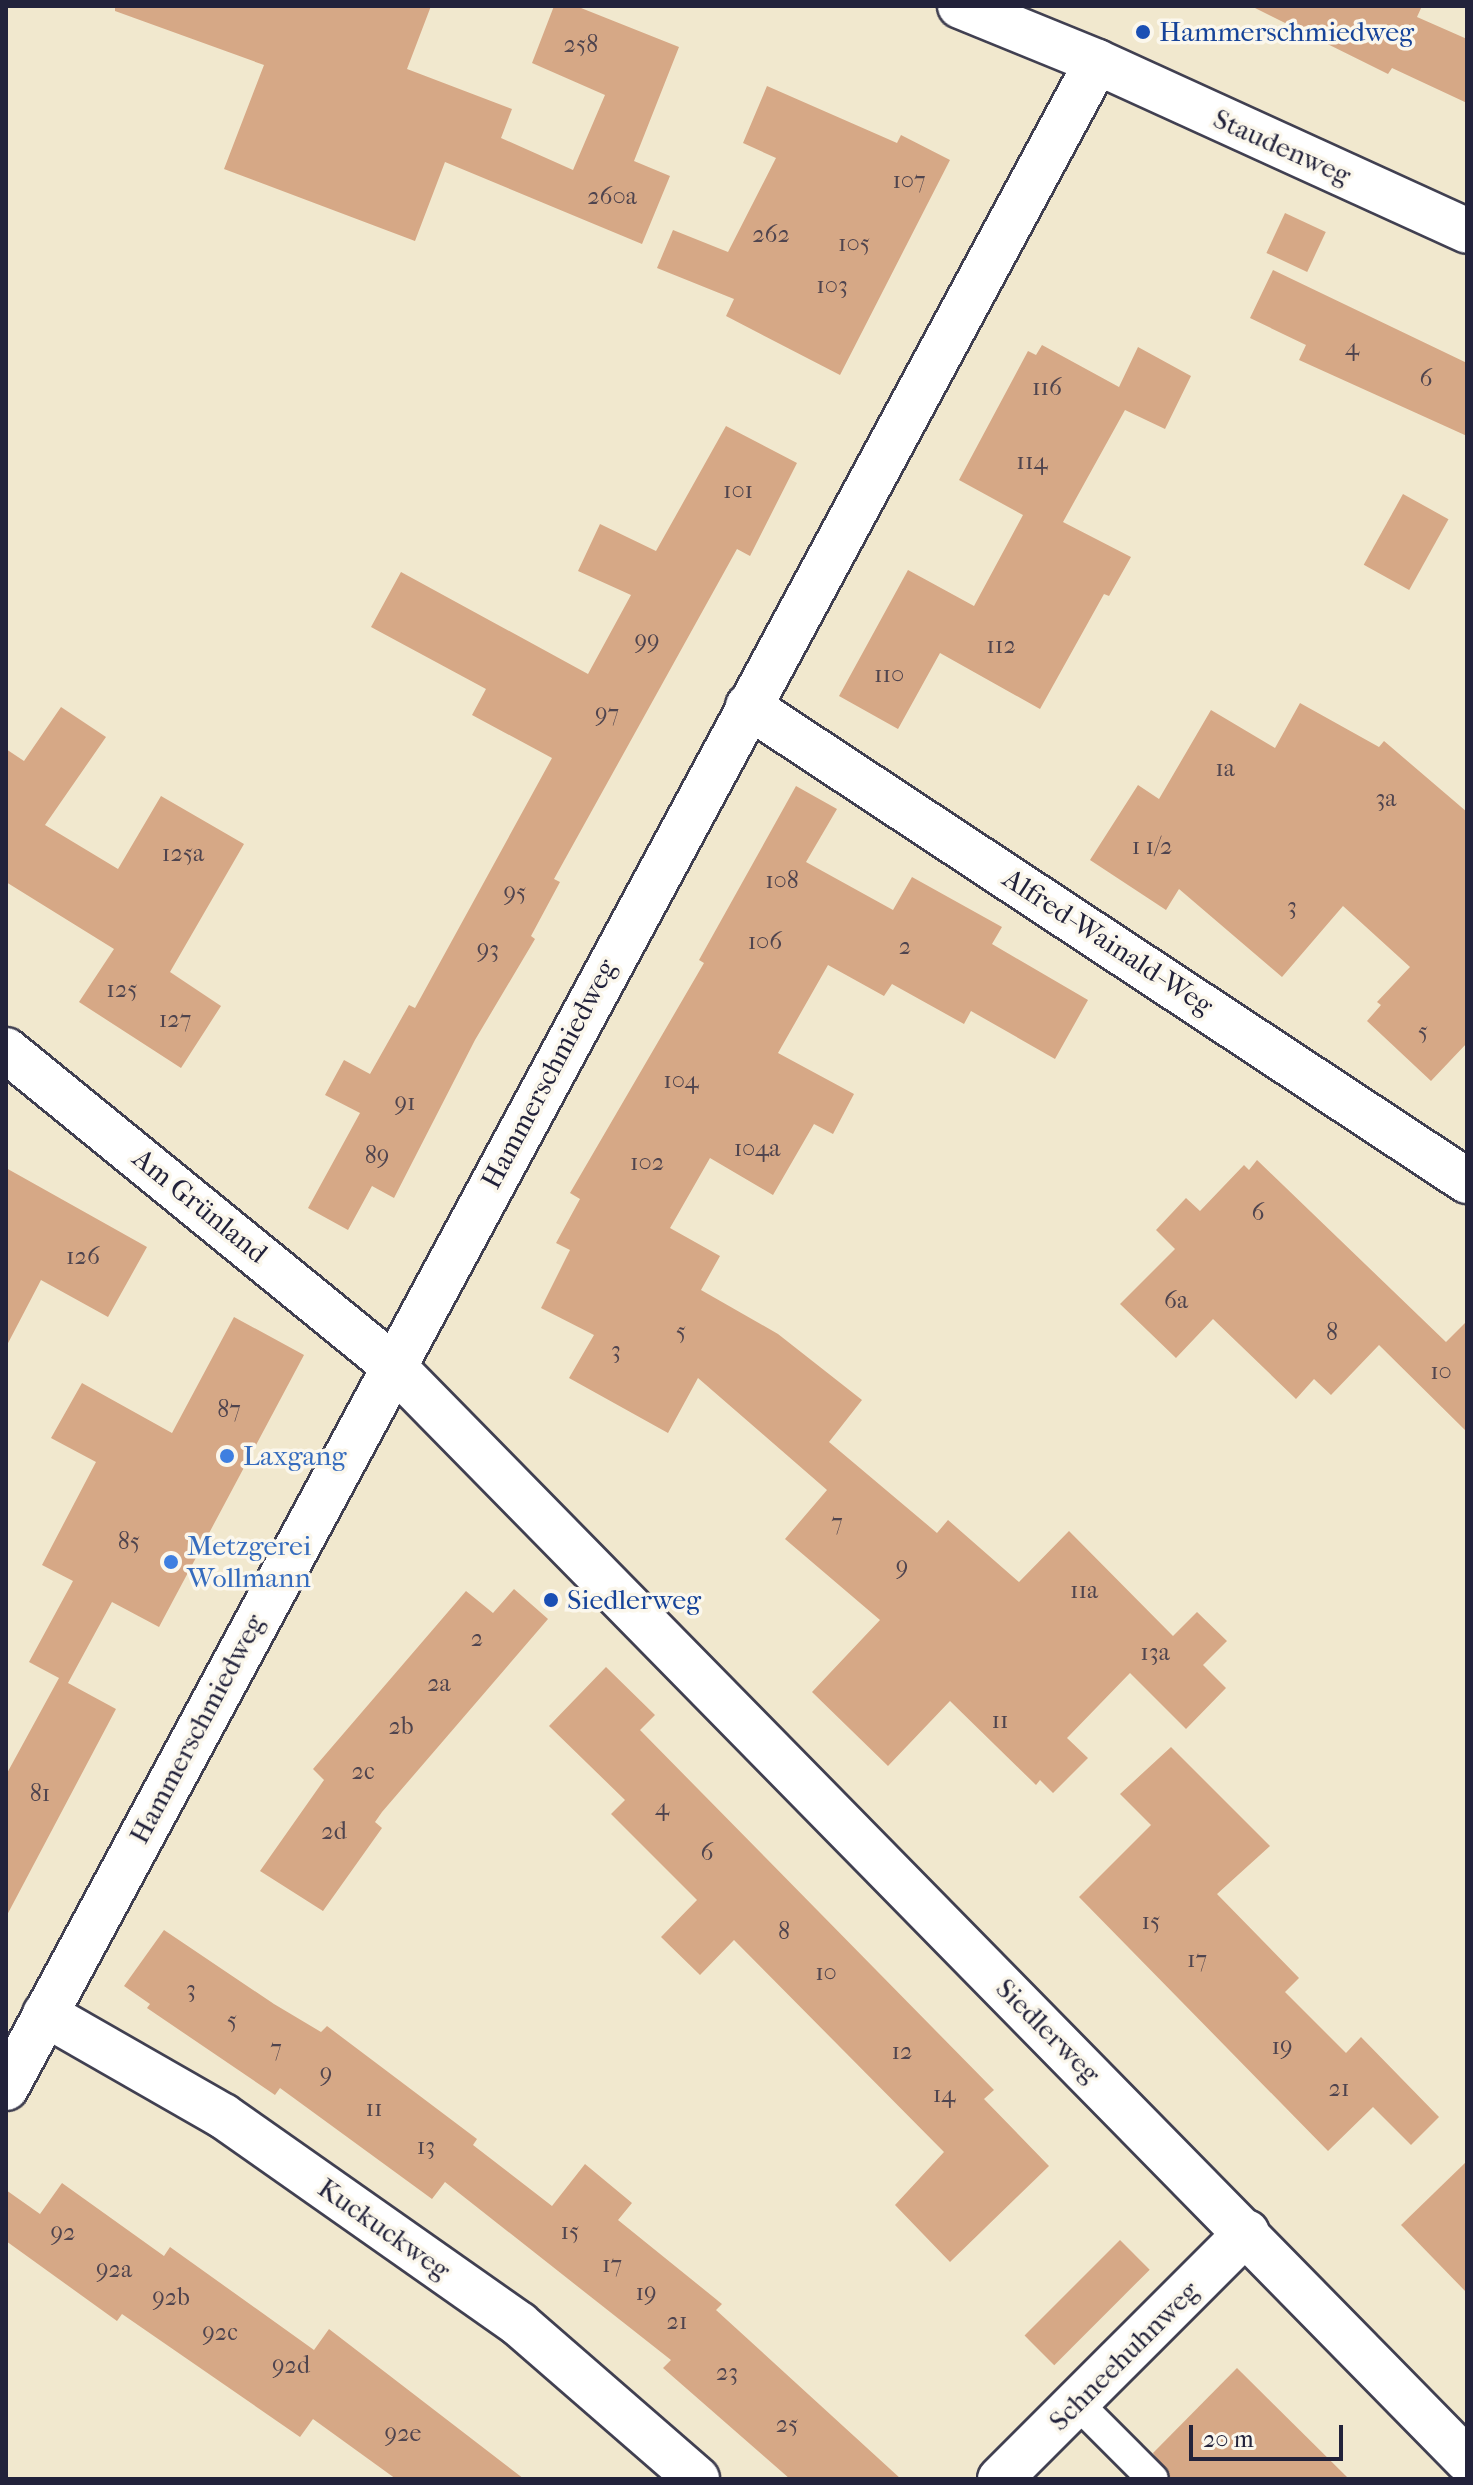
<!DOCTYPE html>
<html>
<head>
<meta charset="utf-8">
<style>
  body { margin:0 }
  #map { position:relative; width:1473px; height:2485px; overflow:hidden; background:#f1e8ce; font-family:"IM FELL French Canon",serif }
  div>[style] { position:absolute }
  .building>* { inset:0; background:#d6a886; transform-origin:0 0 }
  .roads { filter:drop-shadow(2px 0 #414051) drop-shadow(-2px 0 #414051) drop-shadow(0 2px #414051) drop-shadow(0 -2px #414051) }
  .lane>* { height:30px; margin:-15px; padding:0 15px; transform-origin:15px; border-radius:15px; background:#fff }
  .street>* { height:44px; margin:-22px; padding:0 22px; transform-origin:22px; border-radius:22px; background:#fff }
  .dots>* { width:22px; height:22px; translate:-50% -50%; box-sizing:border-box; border:4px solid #fbf7ec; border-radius:50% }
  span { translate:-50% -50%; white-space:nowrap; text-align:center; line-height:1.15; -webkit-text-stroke:7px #fbf7ec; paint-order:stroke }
  .number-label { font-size:24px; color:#4f444e }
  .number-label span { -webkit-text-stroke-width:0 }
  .transit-label { font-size:28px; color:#164399 }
  .left { translate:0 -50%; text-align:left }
  .street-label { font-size:28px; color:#22223b }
  .shop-label { font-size:28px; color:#366cbe }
  .frame { position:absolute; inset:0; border:8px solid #22223b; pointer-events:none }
  .scale { position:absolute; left:1189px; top:2425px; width:154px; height:36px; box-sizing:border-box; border:4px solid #22223b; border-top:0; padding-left:10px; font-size:24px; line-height:28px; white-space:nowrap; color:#22223b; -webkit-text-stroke:6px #fbf7ec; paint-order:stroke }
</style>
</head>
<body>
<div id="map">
  <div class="building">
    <div style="clip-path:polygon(115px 6px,431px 6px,407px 69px,512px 109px,501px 138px,573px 170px,605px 95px,532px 63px,554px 6px,576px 6px,679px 47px,634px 161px,670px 176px,642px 244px,445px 162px,415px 241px,224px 169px,264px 65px,115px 11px)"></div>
    <div style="clip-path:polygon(1251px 6px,1422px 6px,1417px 17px,1467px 39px,1467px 103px,1392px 68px,1388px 74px)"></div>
    <div style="clip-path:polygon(767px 86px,897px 143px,901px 135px,950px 160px,840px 375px,726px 316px,734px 299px,657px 268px,673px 230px,728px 252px,776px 158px,743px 143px)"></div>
    <div style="left:1285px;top:213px;width:45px;height:44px;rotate:25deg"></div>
    <div style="clip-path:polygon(1273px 270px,1467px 363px,1467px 436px,1299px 360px,1306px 345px,1250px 318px)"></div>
    <div style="clip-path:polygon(1042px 345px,1119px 387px,1138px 347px,1191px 376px,1165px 429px,1125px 410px,1063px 522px,1131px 557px,1109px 596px,1104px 594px,1040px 709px,940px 653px,898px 729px,839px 696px,908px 570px,974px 606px,1023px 515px,959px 480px,1028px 351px,1036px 355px)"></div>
    <div style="clip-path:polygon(726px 426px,797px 463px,750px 556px,737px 549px,554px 879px,560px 882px,531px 936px,535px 939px,475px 1040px,394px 1198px,372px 1186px,348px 1230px,308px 1208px,360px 1113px,325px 1095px,344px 1060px,370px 1074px,409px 1005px,415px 1008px,552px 758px,472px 715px,486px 689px,371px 627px,401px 572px,588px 674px,631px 595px,578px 571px,600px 524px,656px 551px)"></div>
    <div style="left:1403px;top:494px;width:52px;height:81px;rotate:29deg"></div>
    <div style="clip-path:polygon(1300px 703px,1379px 747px,1384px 741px,1467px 812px,1467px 1043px,1431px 1081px,1367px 1021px,1381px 1005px,1377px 1002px,1410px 967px,1343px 906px,1282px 977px,1179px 889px,1166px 910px,1090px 860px,1138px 785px,1159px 799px,1211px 710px,1275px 748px)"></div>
    <div style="clip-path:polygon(61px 707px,106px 737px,45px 825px,118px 869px,161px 796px,244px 844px,170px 972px,221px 1006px,181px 1068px,79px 1002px,114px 949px,6px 882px,6px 749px,24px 761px)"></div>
    <div style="clip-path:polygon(796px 786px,837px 809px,806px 862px,893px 910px,912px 877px,1002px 927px,992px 944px,1088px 1000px,1055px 1059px,971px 1011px,964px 1024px,892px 984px,884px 996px,828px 965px,778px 1053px,854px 1094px,833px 1134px,814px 1124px,773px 1195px,710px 1158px,670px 1228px,720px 1256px,701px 1290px,778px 1334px,862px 1400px,829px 1442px,937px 1533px,948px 1520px,1019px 1582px,1069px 1531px,1173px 1636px,1197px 1612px,1227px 1641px,1203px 1665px,1226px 1688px,1186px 1729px,1130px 1673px,1067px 1738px,1088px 1758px,1053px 1793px,1040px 1780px,1036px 1785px,950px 1701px,888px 1766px,812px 1692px,880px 1620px,785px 1539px,827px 1490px,698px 1378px,668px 1433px,569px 1378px,594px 1335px,541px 1308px,570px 1250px,556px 1243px,580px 1199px,570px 1193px,704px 963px,699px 960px)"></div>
    <div style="clip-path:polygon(1257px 1160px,1446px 1342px,1467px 1321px,1467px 1432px,1379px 1345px,1331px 1395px,1314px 1379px,1296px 1399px,1213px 1319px,1176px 1358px,1120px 1304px,1175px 1249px,1156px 1230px,1186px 1198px,1200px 1211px,1244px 1165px,1249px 1170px)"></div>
    <div style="clip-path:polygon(6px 1168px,147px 1247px,108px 1317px,41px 1280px,6px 1347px)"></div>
    <div style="clip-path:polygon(234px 1317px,304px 1355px,159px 1627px,112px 1602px,68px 1683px,116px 1709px,6px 1917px,6px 1775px,59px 1678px,29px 1662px,73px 1581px,42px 1565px,96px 1462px,51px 1438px,82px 1383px,172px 1433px)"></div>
    <div style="clip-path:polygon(514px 1589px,548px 1619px,382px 1812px,375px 1822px,382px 1828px,323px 1911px,260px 1871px,324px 1780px,313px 1769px,466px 1591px,493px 1613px)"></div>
    <div style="clip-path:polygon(606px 1667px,655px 1715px,640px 1730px,994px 2090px,984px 2099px,1049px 2166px,950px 2262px,895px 2205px,944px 2152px,734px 1940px,700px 1975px,661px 1937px,697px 1900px,611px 1814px,625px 1800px,549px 1726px)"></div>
    <div style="clip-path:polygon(1171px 1747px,1270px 1846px,1217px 1894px,1299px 1978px,1285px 1992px,1346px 2053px,1361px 2037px,1439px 2117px,1411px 2145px,1373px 2107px,1328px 2151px,1079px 1897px,1151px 1825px,1120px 1794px)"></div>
    <div style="clip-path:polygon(164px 1930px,274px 2004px,321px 2032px,327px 2026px,477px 2139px,473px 2145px,552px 2206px,585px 2164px,632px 2203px,618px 2220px,722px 2304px,716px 2310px,901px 2479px,790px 2479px,663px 2368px,671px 2360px,445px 2182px,432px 2199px,280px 2088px,275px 2095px,147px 2008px,150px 2004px,124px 1986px)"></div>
    <div style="clip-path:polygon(1467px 2161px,1467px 2293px,1401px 2225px)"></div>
    <div style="clip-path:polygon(62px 2183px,164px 2256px,170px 2247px,314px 2350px,329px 2329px,524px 2479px,396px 2479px,313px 2419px,300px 2437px,122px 2314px,117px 2321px,6px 2241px,6px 2190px,40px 2214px)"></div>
    <div style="left:1120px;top:2240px;width:42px;height:135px;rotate:45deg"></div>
    <div style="clip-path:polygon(1237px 2368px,1349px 2479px,1170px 2479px,1153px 2453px)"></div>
  </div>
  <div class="roads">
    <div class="lane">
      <div style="left:1077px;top:2403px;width:107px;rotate:45deg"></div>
    </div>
    <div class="street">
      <div style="left:960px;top:6px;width:148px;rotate:22.2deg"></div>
      <div style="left:1097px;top:62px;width:407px;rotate:24.5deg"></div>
      <div style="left:748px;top:706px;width:862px;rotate:33.45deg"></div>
      <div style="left:6px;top:1050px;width:497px;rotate:39.2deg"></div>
      <div style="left:391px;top:1364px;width:1536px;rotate:45.53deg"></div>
      <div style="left:45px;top:2014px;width:205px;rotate:29.8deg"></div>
      <div style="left:223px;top:2116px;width:362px;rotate:35.1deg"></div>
      <div style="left:519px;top:2324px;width:236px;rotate:41deg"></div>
      <div style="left:6px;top:2088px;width:2301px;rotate:-61.7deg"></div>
      <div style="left:1000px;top:2479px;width:349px;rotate:-45deg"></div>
    </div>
  </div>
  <div class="dots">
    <div style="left:1143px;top:32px;background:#1a4fb4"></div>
    <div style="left:227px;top:1456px;background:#3f7fe0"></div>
    <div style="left:171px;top:1562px;background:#3f7fe0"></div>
    <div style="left:551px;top:1600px;background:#1a4fb4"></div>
  </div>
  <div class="number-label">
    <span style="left:581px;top:45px">258</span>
    <span style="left:909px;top:181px">107</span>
    <span style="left:612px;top:197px">260a</span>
    <span style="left:771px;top:235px">262</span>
    <span style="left:854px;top:244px">105</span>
    <span style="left:832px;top:286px">103</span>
    <span style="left:1352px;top:348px">4</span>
    <span style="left:1426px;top:379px">6</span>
    <span style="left:1047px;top:388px">116</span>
    <span style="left:1032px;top:462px">114</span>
    <span style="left:738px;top:491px">101</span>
    <span style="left:647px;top:641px">99</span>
    <span style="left:1001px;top:646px">112</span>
    <span style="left:889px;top:675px">110</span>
    <span style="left:607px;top:714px">97</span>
    <span style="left:1225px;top:769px">1a</span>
    <span style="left:1386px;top:799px">3a</span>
    <span style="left:1152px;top:847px">1 1/2</span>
    <span style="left:183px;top:854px">125a</span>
    <span style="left:782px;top:881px">108</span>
    <span style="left:515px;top:893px">95</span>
    <span style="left:1292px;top:907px">3</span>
    <span style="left:765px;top:942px">106</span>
    <span style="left:905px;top:947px">2</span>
    <span style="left:488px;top:950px">93</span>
    <span style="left:122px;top:990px">125</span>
    <span style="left:175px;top:1020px">127</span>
    <span style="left:1423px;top:1032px">5</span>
    <span style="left:681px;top:1081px">104</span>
    <span style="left:405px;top:1103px">91</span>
    <span style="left:757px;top:1149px">104a</span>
    <span style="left:377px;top:1156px">89</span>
    <span style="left:647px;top:1163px">102</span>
    <span style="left:1258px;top:1213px">6</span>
    <span style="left:83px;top:1257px">126</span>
    <span style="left:1176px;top:1301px">6a</span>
    <span style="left:681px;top:1332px">5</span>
    <span style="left:1332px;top:1333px">8</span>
    <span style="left:616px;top:1351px">3</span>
    <span style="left:1441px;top:1372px">10</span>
    <span style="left:229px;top:1410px">87</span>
    <span style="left:837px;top:1523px">7</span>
    <span style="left:129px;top:1542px">85</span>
    <span style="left:902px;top:1567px">9</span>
    <span style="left:1084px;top:1591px">11a</span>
    <span style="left:477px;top:1639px">2</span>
    <span style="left:1155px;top:1653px">13a</span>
    <span style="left:439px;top:1684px">2a</span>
    <span style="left:1000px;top:1721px">11</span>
    <span style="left:401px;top:1727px">2b</span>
    <span style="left:363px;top:1772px">2c</span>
    <span style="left:40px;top:1794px">81</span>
    <span style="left:662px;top:1808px">4</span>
    <span style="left:334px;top:1832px">2d</span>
    <span style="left:707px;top:1853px">6</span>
    <span style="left:1151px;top:1922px">15</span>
    <span style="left:784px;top:1932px">8</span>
    <span style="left:1197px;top:1960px">17</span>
    <span style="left:826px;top:1973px">10</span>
    <span style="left:191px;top:1990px">3</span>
    <span style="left:232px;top:2021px">5</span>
    <span style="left:1282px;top:2047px">19</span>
    <span style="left:276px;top:2049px">7</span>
    <span style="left:902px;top:2052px">12</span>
    <span style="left:326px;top:2074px">9</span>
    <span style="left:1339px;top:2089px">21</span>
    <span style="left:944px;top:2095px">14</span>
    <span style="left:374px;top:2109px">11</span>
    <span style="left:426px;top:2147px">13</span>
    <span style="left:570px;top:2232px">15</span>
    <span style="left:63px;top:2233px">92</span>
    <span style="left:612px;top:2265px">17</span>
    <span style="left:114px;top:2270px">92a</span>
    <span style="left:646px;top:2293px">19</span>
    <span style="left:171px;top:2298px">92b</span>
    <span style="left:677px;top:2322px">21</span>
    <span style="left:220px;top:2333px">92c</span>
    <span style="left:291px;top:2366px">92d</span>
    <span style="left:727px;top:2373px">23</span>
    <span style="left:787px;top:2425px">25</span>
    <span style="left:403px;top:2434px">92e</span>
  </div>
  <div class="transit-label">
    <span class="left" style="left:1159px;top:32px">Hammerschmiedweg</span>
    <span class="left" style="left:567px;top:1600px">Siedlerweg</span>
  </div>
  <div class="street-label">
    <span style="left:1282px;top:147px;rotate:24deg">Staudenweg</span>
    <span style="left:1108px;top:942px;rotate:33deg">Alfred-Wainald-Weg</span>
    <span style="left:549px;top:1074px;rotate:-62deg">Hammerschmiedweg</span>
    <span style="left:200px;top:1206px;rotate:39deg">Am Grünland</span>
    <span style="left:197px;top:1729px;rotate:-62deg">Hammerschmiedweg</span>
    <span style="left:1048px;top:2031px;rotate:45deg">Siedlerweg</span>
    <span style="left:384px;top:2229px;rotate:35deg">Kuckuckweg</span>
    <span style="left:1124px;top:2356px;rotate:-45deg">Schneehuhnweg</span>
  </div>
  <div class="shop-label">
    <span class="left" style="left:243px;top:1456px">Laxgang</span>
    <span class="left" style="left:187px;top:1562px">Metzgerei<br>Wollmann</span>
  </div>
  <div class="frame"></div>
  <div class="scale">20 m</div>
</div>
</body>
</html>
